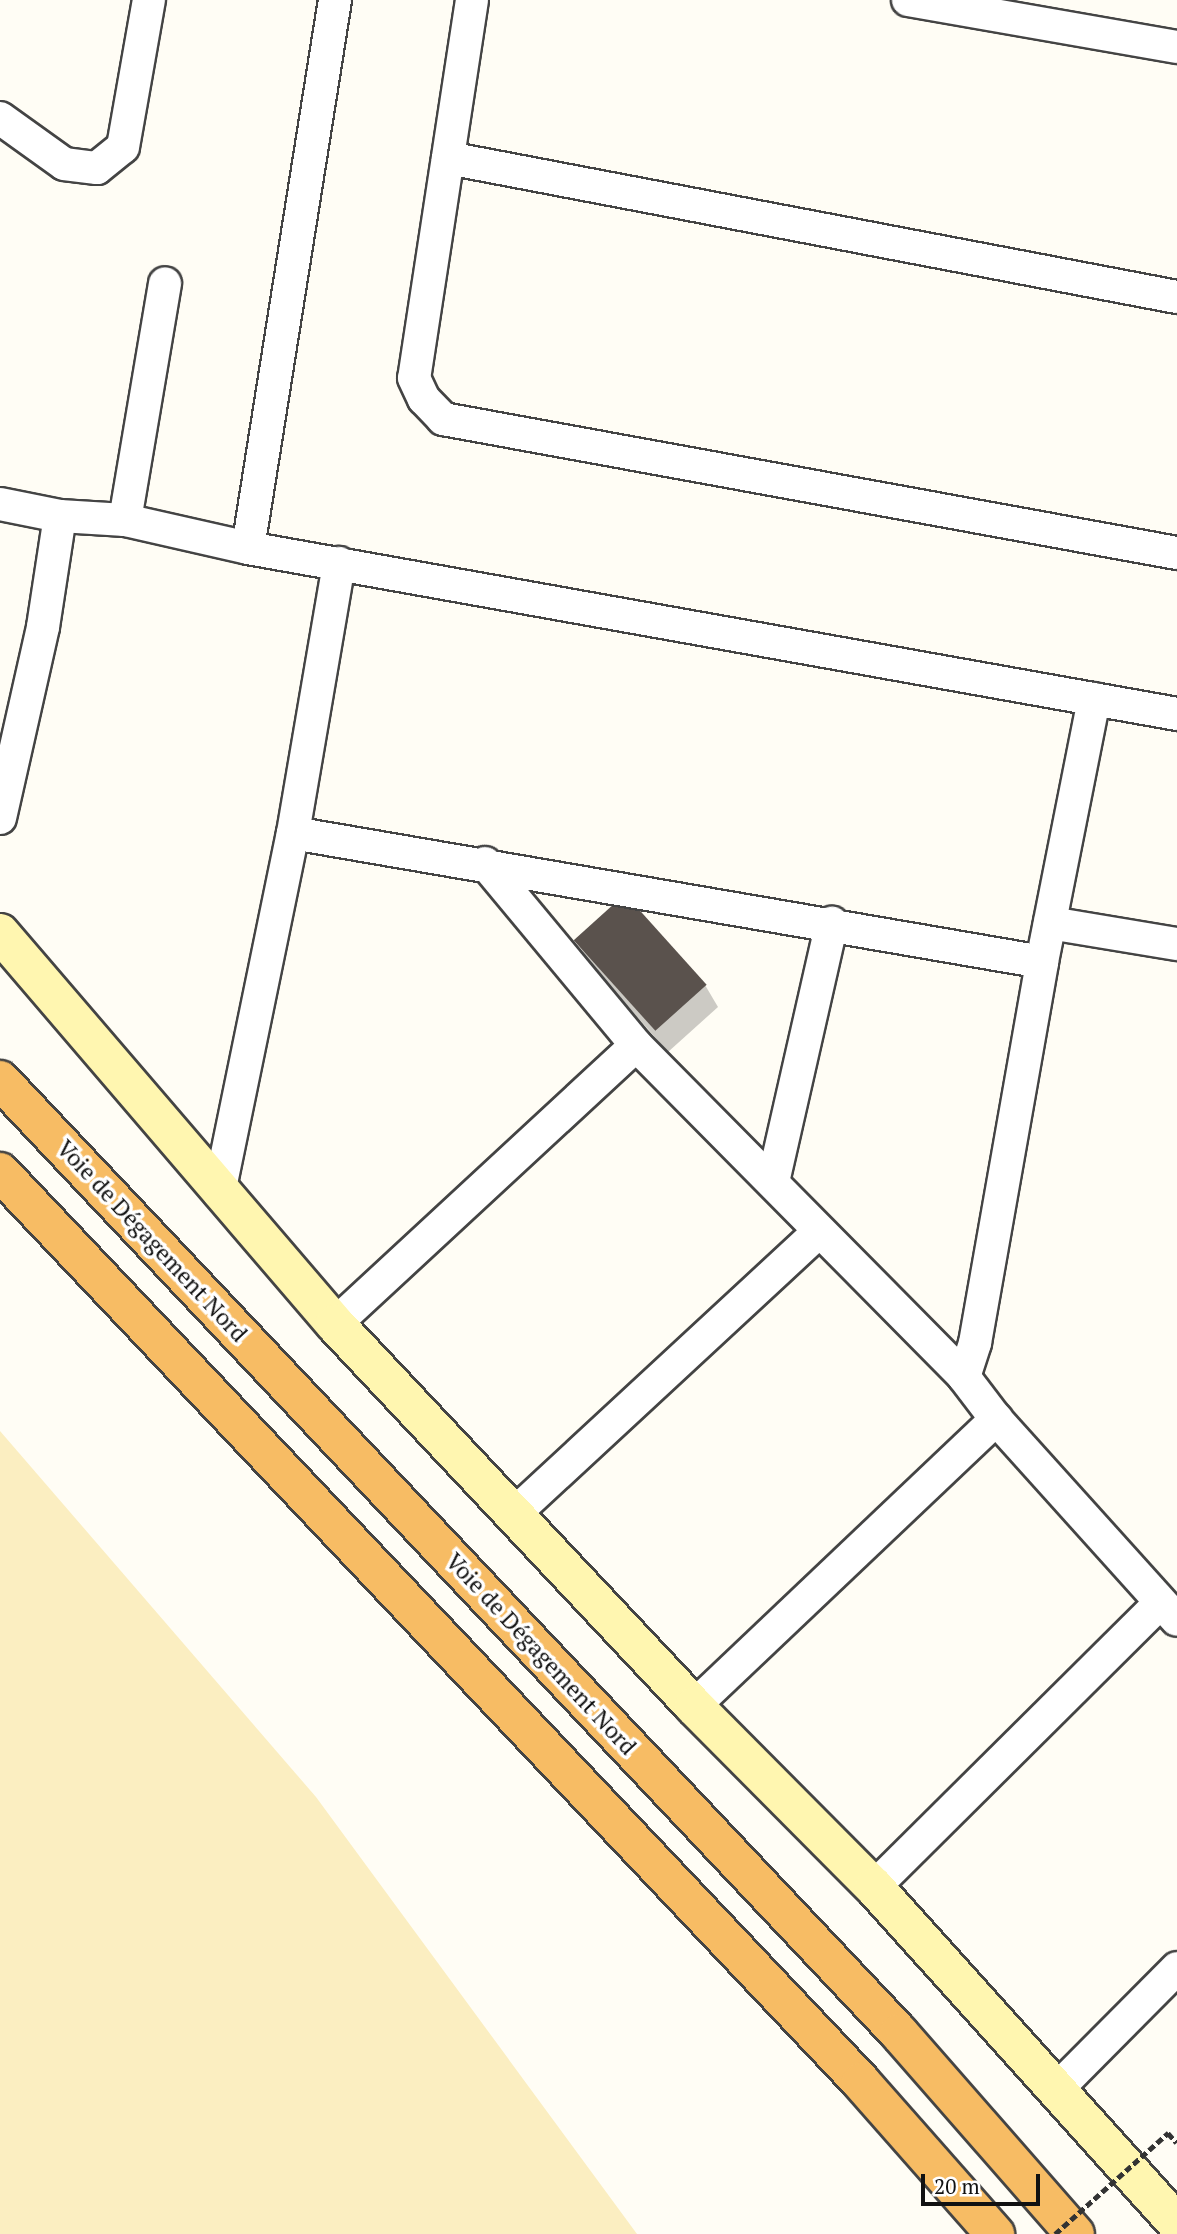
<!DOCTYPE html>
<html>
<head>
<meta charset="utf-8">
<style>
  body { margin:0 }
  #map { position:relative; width:1177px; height:2234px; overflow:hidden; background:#fffdf5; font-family:"PT Serif",serif }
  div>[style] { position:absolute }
  .sand>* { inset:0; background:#fbeec1 }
  .shadow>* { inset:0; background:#0003 }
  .building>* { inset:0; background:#5a524d; transform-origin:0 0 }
  .path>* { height:4.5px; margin-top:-2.25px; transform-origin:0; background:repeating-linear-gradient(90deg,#333 0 7px,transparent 0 10.5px) }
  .roads { filter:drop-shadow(2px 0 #444) drop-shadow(-2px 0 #444) drop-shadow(0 2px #444) drop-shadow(0 -2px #444) }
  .minor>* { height:32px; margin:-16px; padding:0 16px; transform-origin:16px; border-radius:16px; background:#fff }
  .secondary>* { height:38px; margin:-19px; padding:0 19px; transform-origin:19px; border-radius:19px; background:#fff6b0 }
  .trunk>* { height:38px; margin:-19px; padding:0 19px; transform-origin:19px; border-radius:19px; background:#f7bc64 }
  .path-bridge>* { height:4.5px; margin-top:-2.25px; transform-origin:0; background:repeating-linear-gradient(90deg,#333 0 7px,transparent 0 10.5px) }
  span { translate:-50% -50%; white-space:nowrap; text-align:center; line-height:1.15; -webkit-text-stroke:7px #fff; paint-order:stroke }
  .street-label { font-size:23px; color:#111 }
  .scale { position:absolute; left:921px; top:2174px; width:119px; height:32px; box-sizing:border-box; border:4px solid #111; border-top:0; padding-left:9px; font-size:21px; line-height:24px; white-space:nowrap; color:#111; -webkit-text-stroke:5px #fff; paint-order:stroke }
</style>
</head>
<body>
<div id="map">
  <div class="sand">
    <div style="clip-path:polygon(0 1431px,316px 1797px,637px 2234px,0 2234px)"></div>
  </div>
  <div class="shadow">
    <div style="clip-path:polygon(576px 940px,705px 985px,718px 1007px,668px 1052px,589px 962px)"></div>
  </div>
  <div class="building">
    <div style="left:625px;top:894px;width:122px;height:69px;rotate:48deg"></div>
  </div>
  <div class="path">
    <div style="left:1168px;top:2133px;width:13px;rotate:48deg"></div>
  </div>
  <div class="roads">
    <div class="minor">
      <div style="left:472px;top:0;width:382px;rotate:98.7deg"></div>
      <div style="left:414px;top:378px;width:23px;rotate:65deg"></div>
      <div style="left:424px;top:399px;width:28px;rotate:46deg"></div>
      <div style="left:443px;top:419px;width:746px;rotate:10.35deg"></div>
      <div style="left:908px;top:0;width:273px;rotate:9.9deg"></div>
      <div style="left:0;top:118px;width:79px;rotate:35.7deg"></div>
      <div style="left:64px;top:164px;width:33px;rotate:7deg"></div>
      <div style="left:97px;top:168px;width:33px;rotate:-39deg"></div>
      <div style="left:123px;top:147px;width:149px;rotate:-80deg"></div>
      <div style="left:448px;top:158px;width:742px;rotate:10.8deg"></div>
      <div style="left:0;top:504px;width:61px;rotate:11.3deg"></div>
      <div style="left:60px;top:516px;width:65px;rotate:3.5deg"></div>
      <div style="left:125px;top:520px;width:126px;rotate:12.8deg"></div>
      <div style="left:248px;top:548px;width:944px;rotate:10.13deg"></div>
      <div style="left:125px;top:520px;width:240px;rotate:-80.4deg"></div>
      <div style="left:248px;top:548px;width:555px;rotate:-80.98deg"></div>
      <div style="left:0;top:818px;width:196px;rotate:-77.3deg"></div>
      <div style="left:43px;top:627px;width:112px;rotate:-81.3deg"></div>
      <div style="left:293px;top:833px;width:760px;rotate:9.77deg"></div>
      <div style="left:485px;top:863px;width:236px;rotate:50.3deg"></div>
      <div style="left:636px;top:1045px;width:467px;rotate:45.3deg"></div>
      <div style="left:964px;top:1377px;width:53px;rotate:52.7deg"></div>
      <div style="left:996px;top:1419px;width:270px;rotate:48deg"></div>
      <div style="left:1050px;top:923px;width:129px;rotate:9.4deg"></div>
      <div style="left:773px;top:1182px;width:266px;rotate:-77.2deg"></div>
      <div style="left:219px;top:1193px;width:368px;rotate:-78.4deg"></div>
      <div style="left:293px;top:833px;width:274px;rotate:-80.3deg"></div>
      <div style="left:335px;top:1324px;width:410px;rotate:-42.8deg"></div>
      <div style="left:964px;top:1377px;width:36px;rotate:-72deg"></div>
      <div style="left:975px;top:1343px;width:387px;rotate:-80deg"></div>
      <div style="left:1042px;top:962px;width:268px;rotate:-78.8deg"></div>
      <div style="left:514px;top:1514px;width:415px;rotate:-42.8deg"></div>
      <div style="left:694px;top:1706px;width:417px;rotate:-43.5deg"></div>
      <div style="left:874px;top:1887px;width:403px;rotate:-44.8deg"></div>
      <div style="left:1058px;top:2088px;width:169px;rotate:-45.2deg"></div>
    </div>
    <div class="secondary">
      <div style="left:0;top:933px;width:515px;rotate:49.41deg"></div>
      <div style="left:335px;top:1324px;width:524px;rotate:46.78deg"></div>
      <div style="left:694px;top:1706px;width:255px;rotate:45.2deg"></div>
      <div style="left:874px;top:1887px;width:452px;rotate:48deg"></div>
    </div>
    <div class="trunk">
      <div style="left:0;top:1080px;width:1310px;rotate:46.67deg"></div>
      <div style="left:899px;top:2033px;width:267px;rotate:48.8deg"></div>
      <div style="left:0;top:1172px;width:1253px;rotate:46.58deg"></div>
      <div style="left:861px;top:2082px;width:203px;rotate:48.6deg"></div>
    </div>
  </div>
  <div class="path-bridge">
    <div style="left:1055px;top:2234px;width:152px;rotate:-41.8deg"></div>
  </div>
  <div class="street-label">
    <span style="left:152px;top:1241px;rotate:47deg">Voie de Dégagement Nord</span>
    <span style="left:541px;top:1654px;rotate:47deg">Voie de Dégagement Nord</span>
  </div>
  <div class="scale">20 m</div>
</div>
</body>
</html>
